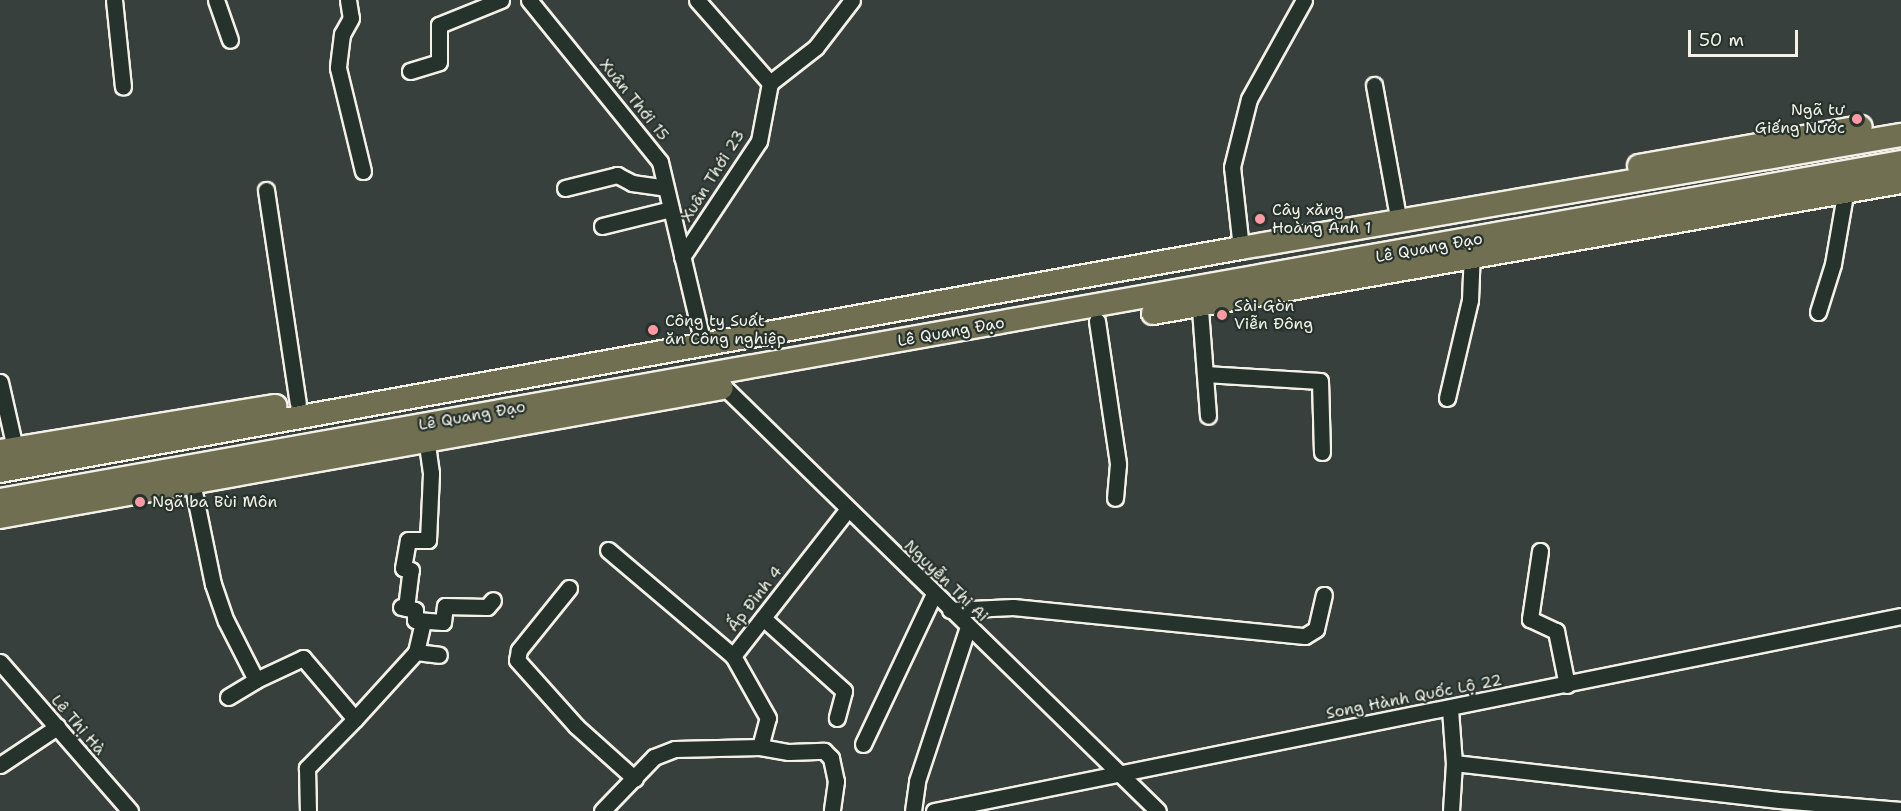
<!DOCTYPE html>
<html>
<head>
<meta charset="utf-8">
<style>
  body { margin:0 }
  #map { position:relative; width:1901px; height:811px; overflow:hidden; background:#38403e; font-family:"Shantell Sans",sans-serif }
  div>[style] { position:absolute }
  .roads { filter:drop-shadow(2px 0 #f4f1e8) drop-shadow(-2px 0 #f4f1e8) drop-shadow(0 2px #f4f1e8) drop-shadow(0 -2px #f4f1e8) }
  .minor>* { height:15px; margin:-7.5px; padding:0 7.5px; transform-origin:7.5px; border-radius:7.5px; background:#26332d }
  .highway>* { height:22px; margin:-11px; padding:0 11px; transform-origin:11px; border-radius:11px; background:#716f52 }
  .dots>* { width:16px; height:16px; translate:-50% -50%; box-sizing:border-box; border:3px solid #26332d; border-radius:50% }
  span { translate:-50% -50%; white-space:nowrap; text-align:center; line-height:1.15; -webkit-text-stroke:4.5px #26332d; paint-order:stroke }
  .street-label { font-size:16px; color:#f4f1e8 }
  .poi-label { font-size:16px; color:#f4f1e8 }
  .right { translate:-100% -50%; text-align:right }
  .left { translate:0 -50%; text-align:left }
  .scale { position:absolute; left:1688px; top:30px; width:110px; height:27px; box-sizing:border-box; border:3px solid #f4f1e8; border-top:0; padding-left:8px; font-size:18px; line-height:21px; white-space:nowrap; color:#f4f1e8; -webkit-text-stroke:4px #26332d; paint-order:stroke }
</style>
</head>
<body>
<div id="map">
  <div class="roads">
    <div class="minor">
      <div style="left:114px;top:0;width:87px;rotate:84.1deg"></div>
      <div style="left:216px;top:0;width:42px;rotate:70.7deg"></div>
      <div style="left:348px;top:0;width:18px;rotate:81deg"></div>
      <div style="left:351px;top:18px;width:18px;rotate:119deg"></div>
      <div style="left:342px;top:34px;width:34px;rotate:97deg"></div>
      <div style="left:338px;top:68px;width:106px;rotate:76.4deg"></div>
      <div style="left:529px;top:0;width:208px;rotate:51deg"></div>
      <div style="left:660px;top:162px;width:187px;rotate:76.7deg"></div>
      <div style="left:697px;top:0;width:111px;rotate:48.7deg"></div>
      <div style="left:410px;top:71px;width:30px;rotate:-17deg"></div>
      <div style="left:439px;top:62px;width:37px;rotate:-90deg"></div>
      <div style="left:439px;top:25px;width:67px;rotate:-22deg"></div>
      <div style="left:1374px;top:85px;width:140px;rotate:79.7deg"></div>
      <div style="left:565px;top:188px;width:54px;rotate:-14deg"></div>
      <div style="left:617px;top:175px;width:17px;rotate:28deg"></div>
      <div style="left:632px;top:183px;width:34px;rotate:8deg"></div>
      <div style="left:266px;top:190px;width:215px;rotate:81.5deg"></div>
      <div style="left:602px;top:226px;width:71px;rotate:-13.8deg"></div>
      <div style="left:1241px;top:248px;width:81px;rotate:-96.3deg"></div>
      <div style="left:1232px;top:167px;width:70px;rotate:-76deg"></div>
      <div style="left:1249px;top:99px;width:113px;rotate:-60.9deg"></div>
      <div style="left:682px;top:257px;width:139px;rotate:-56.4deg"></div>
      <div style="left:759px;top:141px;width:59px;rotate:-79.3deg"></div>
      <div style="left:770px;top:83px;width:58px;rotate:-38deg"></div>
      <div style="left:816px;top:47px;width:59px;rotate:-52.5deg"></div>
      <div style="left:1199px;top:296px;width:120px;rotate:85.7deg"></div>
      <div style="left:1818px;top:312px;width:50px;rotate:-72.6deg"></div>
      <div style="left:1833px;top:264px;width:82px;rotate:-80.2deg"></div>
      <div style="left:1097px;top:321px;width:145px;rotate:81.6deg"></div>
      <div style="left:1118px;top:464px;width:34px;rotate:95deg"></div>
      <div style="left:1205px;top:374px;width:115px;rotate:3.5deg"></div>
      <div style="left:1320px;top:381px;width:71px;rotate:88.4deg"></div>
      <div style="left:718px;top:381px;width:615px;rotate:44.34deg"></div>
      <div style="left:0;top:382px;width:68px;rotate:77.2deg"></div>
      <div style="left:1447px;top:398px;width:101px;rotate:-76.8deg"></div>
      <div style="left:1470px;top:300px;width:50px;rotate:-87.7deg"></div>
      <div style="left:192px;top:482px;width:104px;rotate:78.4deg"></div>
      <div style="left:213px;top:584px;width:39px;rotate:71deg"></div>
      <div style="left:226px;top:621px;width:66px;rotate:63deg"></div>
      <div style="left:256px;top:680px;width:52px;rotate:-25.1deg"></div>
      <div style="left:303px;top:658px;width:80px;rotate:49.6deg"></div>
      <div style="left:355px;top:719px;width:69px;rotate:134.4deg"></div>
      <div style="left:307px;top:768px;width:43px;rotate:88.7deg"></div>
      <div style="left:608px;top:550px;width:164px;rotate:40.3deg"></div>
      <div style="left:1540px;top:551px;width:69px;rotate:98.4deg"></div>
      <div style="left:1530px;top:619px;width:29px;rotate:25deg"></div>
      <div style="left:1556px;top:631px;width:55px;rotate:78.5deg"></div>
      <div style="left:569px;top:588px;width:80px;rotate:128.9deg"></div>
      <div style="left:519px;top:650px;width:10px;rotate:101deg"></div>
      <div style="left:517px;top:660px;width:89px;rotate:48.2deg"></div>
      <div style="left:576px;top:726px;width:79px;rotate:41.9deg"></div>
      <div style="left:401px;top:607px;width:14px;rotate:12deg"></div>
      <div style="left:415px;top:610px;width:10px;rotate:90deg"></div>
      <div style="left:415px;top:620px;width:28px;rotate:4deg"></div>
      <div style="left:443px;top:622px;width:16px;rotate:-83deg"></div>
      <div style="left:445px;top:606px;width:42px;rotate:1.4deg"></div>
      <div style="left:487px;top:607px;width:9px;rotate:-49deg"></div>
      <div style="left:406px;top:608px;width:38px;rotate:-83deg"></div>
      <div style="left:411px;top:570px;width:8px;rotate:-166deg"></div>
      <div style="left:403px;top:568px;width:28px;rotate:-80deg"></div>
      <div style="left:408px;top:540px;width:20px"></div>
      <div style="left:428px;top:540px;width:67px;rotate:-87.4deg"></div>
      <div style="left:431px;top:473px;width:30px;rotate:-98deg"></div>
      <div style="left:950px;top:610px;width:63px;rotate:-2.7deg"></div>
      <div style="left:1013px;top:607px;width:293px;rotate:5.7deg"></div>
      <div style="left:1305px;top:636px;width:13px;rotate:-32deg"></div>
      <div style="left:1316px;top:629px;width:35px;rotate:-77deg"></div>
      <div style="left:763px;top:618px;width:109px;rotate:42deg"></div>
      <div style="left:844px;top:691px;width:28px;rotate:105deg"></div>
      <div style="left:416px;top:652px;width:23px;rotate:7deg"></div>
      <div style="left:0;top:662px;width:198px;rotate:48.9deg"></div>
      <div style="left:228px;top:697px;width:33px;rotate:-31deg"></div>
      <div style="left:1450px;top:709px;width:54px;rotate:85.8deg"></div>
      <div style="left:1454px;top:763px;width:48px;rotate:93.6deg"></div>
      <div style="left:355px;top:719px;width:91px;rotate:-47.7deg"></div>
      <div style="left:416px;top:652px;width:32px;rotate:-77deg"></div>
      <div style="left:863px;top:744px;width:166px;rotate:-64.7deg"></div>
      <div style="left:760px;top:747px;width:29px;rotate:10deg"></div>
      <div style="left:789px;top:752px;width:35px;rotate:-2deg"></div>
      <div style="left:824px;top:751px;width:10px;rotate:45deg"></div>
      <div style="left:831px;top:758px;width:24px;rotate:78deg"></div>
      <div style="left:836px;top:781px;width:30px;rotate:98deg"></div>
      <div style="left:1454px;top:763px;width:327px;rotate:6.5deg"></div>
      <div style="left:1779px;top:800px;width:122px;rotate:4.7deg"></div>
      <div style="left:0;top:765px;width:69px;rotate:-33.7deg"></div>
      <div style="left:602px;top:811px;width:75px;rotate:-46.1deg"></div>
      <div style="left:654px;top:757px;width:22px;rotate:-21deg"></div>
      <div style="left:675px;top:749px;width:85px;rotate:-1.3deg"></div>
      <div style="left:760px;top:747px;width:30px;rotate:-75deg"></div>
      <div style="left:768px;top:718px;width:71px;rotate:-119.4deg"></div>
      <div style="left:733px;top:656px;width:185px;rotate:-52deg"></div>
      <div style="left:913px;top:811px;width:30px;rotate:-82deg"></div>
      <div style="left:917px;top:781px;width:162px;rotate:-71.7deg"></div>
      <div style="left:934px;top:811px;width:986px;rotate:-11.4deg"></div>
    </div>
    <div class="highway">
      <div style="left:1639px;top:166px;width:225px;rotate:-10deg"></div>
      <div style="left:1153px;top:313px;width:759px;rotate:-9.93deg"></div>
      <div style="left:0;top:451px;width:279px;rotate:-9.3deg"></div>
      <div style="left:0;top:471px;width:1261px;rotate:-10.19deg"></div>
      <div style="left:1241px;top:248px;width:670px;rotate:-9.72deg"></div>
      <div style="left:0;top:500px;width:1931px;rotate:-10.08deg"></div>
      <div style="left:0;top:517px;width:733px;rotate:-10.13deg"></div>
    </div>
  </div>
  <div class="dots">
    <div style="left:1857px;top:119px;background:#ff9aa2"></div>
    <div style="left:1260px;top:219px;background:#ff9aa2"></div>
    <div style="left:1222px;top:315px;background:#ff9aa2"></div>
    <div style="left:653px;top:330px;background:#ff9aa2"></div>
    <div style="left:140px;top:502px;background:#ff9aa2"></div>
  </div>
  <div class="street-label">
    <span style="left:634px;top:100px;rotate:51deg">Xuân Thới 15</span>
    <span style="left:713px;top:176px;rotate:-58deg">Xuân Thới 23</span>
    <span style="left:1429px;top:248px;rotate:-10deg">Lê Quang Đạo</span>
    <span style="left:951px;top:332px;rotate:-10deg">Lê Quang Đạo</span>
    <span style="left:472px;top:416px;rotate:-10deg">Lê Quang Đạo</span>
    <span style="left:946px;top:581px;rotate:44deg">Nguyễn Thị Ai</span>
    <span style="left:755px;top:599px;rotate:-52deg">Ấp Đình 4</span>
    <span style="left:1414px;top:697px;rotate:-11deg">Song Hành Quốc Lộ 22</span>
    <span style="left:78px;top:725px;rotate:49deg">Lê Thị Hà</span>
  </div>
  <div class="poi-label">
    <span class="right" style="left:1845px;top:119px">Ngã tư<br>Giếng Nước</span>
    <span class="left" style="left:1272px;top:219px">Cây xăng<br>Hoàng Anh 1</span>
    <span class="left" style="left:1234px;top:315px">Sài Gòn<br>Viễn Đông</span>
    <span class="left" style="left:665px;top:330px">Công ty Suất<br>ăn Công nghiệp</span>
    <span class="left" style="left:152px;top:502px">Ngã ba Bùi Môn</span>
  </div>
  <div class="scale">50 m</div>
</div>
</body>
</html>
